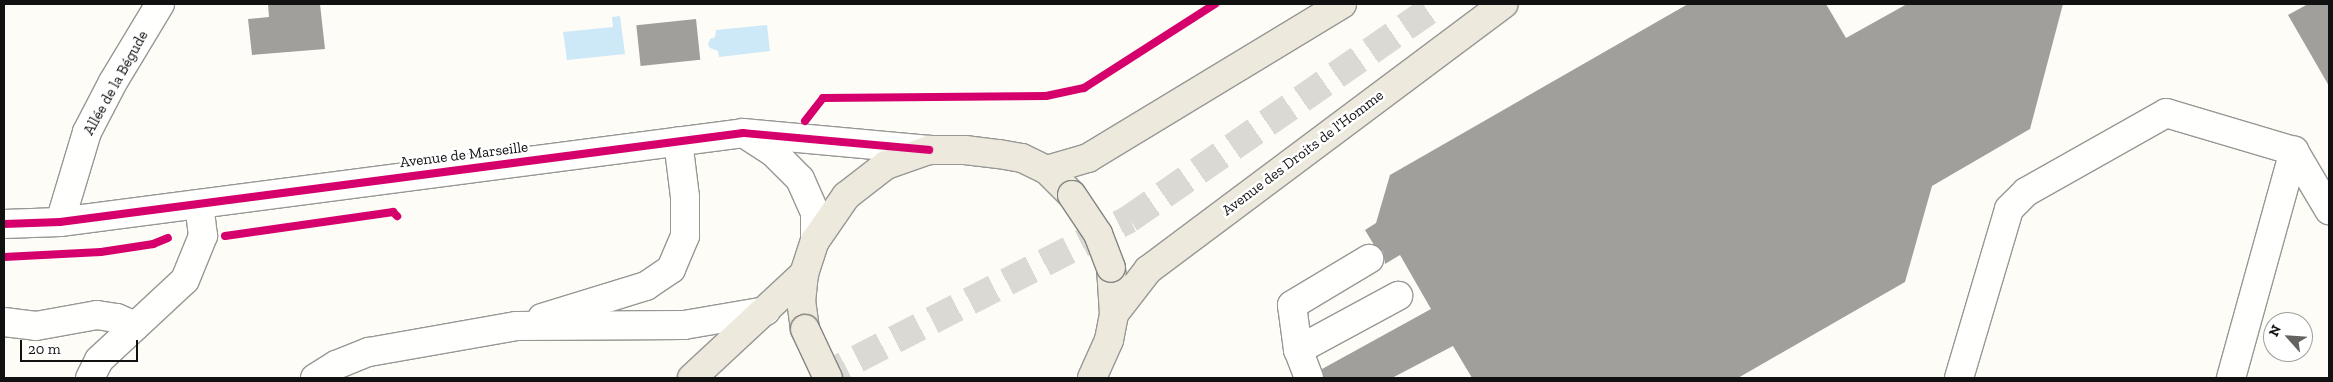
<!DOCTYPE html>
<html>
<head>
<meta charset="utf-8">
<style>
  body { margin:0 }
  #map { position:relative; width:2333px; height:382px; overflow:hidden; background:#fdfcf7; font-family:"Zilla Slab",serif }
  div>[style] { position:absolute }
  .water>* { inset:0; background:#cde8f7 }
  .building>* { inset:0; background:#a19f9c; transform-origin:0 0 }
  .major-tunnel>* { height:28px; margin-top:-14px; transform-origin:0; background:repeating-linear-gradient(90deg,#dad9d4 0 28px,transparent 0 42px) }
  .roads { filter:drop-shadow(1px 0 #979795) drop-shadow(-1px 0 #979795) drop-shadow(0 1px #979795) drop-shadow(0 -1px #979795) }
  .minor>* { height:28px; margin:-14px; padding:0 14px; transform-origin:14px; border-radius:14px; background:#fffffe }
  .major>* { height:28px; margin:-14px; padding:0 14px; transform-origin:14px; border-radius:14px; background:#ede9dc }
  .bridges { filter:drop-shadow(1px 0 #858482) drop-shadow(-1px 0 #858482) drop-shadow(0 1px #858482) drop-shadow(0 -1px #858482) }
  .major-bridge>* { height:28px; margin:-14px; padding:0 14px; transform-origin:14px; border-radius:14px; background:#ede9dc }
  .cycleway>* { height:8px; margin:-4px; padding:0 4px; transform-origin:4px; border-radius:4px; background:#d6006c }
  span { translate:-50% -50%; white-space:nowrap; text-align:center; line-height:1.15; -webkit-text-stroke:5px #fff; paint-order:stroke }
  .street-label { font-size:15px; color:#111 }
  .frame { position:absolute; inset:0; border:5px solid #111; pointer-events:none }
  .north { position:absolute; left:2263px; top:312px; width:50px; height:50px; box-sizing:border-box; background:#fff; border:1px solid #a0a0a0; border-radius:50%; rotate:296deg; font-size:14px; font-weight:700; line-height:20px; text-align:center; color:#111 }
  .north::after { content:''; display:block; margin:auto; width:18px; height:22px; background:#646362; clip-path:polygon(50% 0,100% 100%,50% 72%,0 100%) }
  .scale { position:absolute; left:20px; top:340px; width:118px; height:22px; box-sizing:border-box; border:2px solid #111; border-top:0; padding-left:6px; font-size:15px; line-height:18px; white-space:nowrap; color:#111; -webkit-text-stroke:4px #fff; paint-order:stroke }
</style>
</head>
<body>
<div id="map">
  <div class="water">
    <div style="clip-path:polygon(620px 16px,625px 54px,567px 60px,563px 32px,613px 27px,612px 17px)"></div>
    <div style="clip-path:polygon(767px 25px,770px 51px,719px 57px,718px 51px,710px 48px,708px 44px,710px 39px,715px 37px,716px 30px)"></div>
  </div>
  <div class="building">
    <div style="clip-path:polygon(268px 4px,320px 4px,325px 49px,252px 55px,248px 19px,269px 17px)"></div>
    <div style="clip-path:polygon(1688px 4px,1826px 4px,1846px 38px,1907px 4px,2063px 4px,2030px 129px,1932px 186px,1905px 282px,1738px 378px,1472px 378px,1453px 346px,1392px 378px,1324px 378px,1322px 369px,1431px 309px,1400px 255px,1385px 264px,1383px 251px,1374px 245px,1365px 230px,1376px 223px,1390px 175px)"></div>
    <div style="clip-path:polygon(2308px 4px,2329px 4px,2329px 86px,2288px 15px)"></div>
    <div style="left:696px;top:19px;width:41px;height:60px;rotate:84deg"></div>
  </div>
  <div class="major-tunnel">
    <div style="left:820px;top:378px;width:348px;rotate:-27.2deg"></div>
    <div style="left:1129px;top:219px;width:376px;rotate:-34.8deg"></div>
  </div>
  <div class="roads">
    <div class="minor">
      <div style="left:745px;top:134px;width:33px;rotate:33deg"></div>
      <div style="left:773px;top:152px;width:38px;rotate:45deg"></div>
      <div style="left:800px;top:179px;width:36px;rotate:66deg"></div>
      <div style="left:815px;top:212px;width:29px;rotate:90deg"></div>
      <div style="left:60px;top:222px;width:94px;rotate:-73.3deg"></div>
      <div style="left:87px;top:132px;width:56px;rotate:-62.5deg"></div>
      <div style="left:113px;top:82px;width:91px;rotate:-58.9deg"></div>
      <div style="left:4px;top:224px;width:56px;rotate:-2deg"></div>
      <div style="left:60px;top:222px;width:689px;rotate:-7.42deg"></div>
      <div style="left:743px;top:133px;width:187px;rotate:5.2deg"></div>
      <div style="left:542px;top:318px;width:109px;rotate:-17.1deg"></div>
      <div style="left:646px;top:286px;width:30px;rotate:-34deg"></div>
      <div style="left:671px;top:269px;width:36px;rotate:-67deg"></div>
      <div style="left:685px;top:236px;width:39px;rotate:-90deg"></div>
      <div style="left:685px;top:197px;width:56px;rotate:-97.1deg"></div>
      <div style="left:4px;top:322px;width:32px;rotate:7deg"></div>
      <div style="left:36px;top:326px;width:62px;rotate:-10.2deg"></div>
      <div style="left:97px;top:315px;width:20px;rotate:9deg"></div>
      <div style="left:117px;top:318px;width:20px;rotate:24deg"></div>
      <div style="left:1298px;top:350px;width:114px;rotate:-28.4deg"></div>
      <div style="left:90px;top:378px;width:20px;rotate:-63deg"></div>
      <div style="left:99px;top:360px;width:117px;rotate:-42.9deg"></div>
      <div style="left:185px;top:280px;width:48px;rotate:-67.8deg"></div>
      <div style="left:203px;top:236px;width:32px;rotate:-97deg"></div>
      <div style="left:315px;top:378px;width:25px;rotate:-32deg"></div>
      <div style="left:336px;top:365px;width:35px;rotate:-22deg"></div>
      <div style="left:369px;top:352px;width:149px;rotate:-10deg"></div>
      <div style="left:516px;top:326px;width:168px;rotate:-0.3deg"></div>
      <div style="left:684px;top:325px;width:83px;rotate:-9.7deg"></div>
      <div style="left:1309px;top:378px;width:30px;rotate:-111deg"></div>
      <div style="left:1298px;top:350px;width:45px;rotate:-97.6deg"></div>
      <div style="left:1292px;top:305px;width:90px;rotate:-30.9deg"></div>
      <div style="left:1959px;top:378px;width:176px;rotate:-73.5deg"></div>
      <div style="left:2009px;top:209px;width:24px;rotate:-45deg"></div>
      <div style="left:2026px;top:192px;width:161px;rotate:-29.4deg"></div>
      <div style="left:2166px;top:113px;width:134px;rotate:16.5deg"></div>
      <div style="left:2294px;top:151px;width:69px;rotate:59.3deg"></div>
      <div style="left:2231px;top:378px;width:236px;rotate:-74.5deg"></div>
    </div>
    <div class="major">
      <div style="left:1047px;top:170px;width:43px;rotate:-16.3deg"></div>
      <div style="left:1088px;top:158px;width:297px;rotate:-31.2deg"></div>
      <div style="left:1114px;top:314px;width:56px;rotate:-52.3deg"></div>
      <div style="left:1148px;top:270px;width:444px;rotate:-36.8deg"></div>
      <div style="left:805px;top:329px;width:27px;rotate:-98deg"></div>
      <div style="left:801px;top:302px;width:28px;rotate:-84deg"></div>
      <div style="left:804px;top:274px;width:35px;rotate:-72deg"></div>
      <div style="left:815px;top:241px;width:55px;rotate:-55.4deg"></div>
      <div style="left:846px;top:196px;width:51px;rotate:-37.8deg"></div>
      <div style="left:886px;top:165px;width:46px;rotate:-19.2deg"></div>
      <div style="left:929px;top:150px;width:36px"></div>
      <div style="left:965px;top:150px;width:34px;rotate:7deg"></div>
      <div style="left:999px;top:154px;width:23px;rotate:10deg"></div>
      <div style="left:1022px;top:158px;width:28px;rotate:26deg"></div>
      <div style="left:1047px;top:170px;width:35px;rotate:45deg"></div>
      <div style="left:692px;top:378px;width:153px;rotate:-42.9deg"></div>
      <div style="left:1092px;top:378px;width:42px;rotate:-65.9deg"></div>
      <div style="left:1109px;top:340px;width:26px;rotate:-79deg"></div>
      <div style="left:1114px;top:314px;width:46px;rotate:-93.7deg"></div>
    </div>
  </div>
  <div class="bridges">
    <div class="major-bridge">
      <div style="left:1072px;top:195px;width:47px;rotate:56.3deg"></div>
      <div style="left:1098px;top:234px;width:36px;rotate:69deg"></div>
      <div style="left:805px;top:329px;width:54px;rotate:64.9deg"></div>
    </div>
  </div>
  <div class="cycleway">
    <div style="left:805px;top:121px;width:29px;rotate:-52deg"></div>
    <div style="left:823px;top:98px;width:223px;rotate:-0.5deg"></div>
    <div style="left:1046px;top:96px;width:39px;rotate:-12deg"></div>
    <div style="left:1084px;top:88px;width:156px;rotate:-32.7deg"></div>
    <div style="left:4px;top:224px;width:56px;rotate:-2deg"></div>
    <div style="left:60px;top:222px;width:689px;rotate:-7.42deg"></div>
    <div style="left:743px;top:133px;width:187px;rotate:5.2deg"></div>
    <div style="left:225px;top:236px;width:170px;rotate:-8.1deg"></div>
    <div style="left:393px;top:212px;width:6px;rotate:45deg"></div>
    <div style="left:4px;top:257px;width:97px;rotate:-3deg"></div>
    <div style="left:101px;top:252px;width:53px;rotate:-8.7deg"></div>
    <div style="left:153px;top:244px;width:16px;rotate:-22deg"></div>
  </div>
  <div class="street-label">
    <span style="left:116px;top:83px;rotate:-61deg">Allée de la Bégude</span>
    <span style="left:1303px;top:153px;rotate:-37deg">Avenue des Droits de l'Homme</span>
    <span style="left:464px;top:155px;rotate:-7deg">Avenue de Marseille</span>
  </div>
  <div class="frame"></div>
  <div class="north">N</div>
  <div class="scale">20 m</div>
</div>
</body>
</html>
